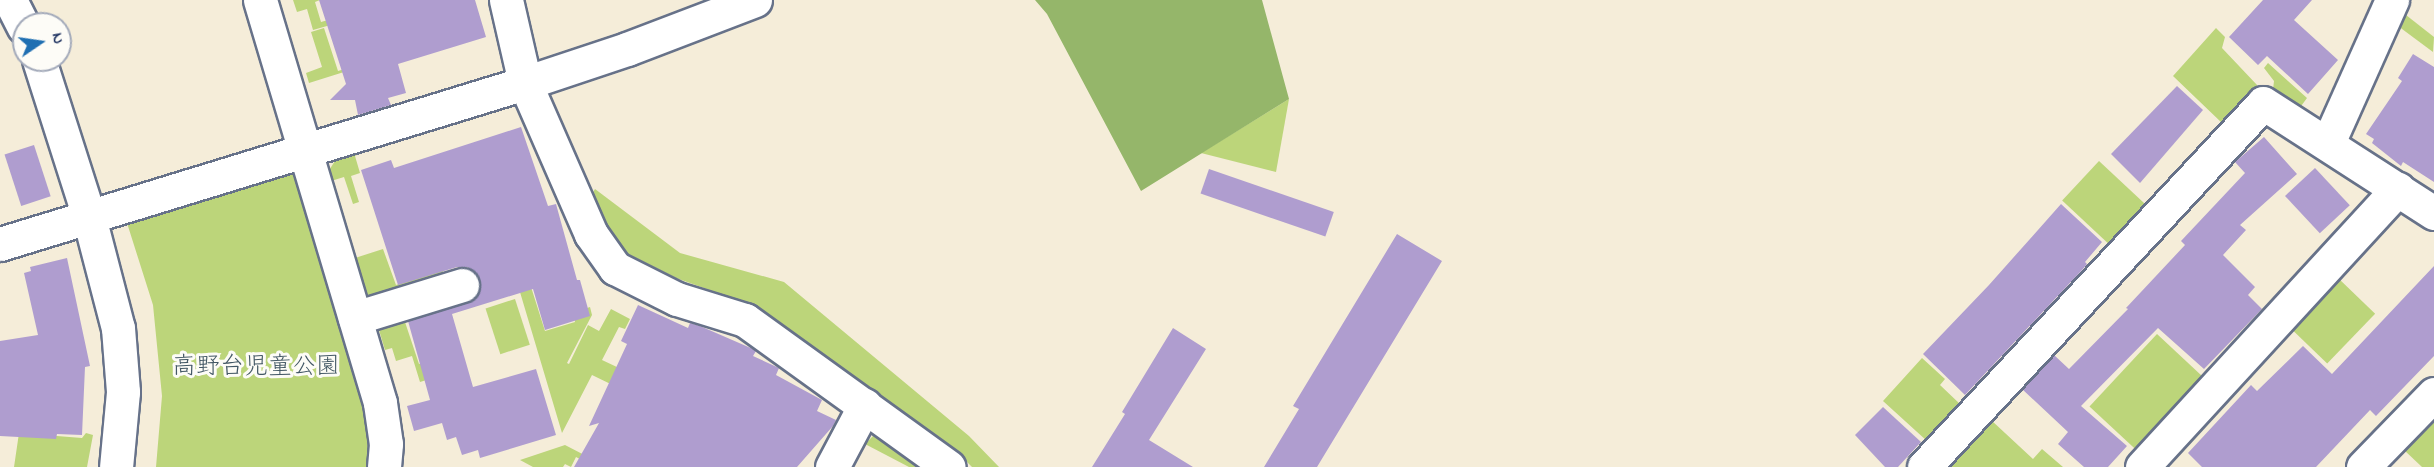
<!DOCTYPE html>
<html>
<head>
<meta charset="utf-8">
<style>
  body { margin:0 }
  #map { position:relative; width:2434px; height:467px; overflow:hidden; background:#f5edd9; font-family:"Indie Flower","Klee One",sans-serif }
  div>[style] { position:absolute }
  .green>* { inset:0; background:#bcd57a; transform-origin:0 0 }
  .forest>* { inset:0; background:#95b66a }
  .building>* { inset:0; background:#af9dcf; transform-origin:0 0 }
  .roads { filter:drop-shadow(2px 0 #677289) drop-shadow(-2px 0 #677289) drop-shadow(0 2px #677289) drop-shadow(0 -2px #677289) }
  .minor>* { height:33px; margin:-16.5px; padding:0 16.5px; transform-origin:16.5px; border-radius:16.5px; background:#fff }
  span { translate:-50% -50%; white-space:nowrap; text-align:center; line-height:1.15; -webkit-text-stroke:6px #fdfcf7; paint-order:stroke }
  .park-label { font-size:24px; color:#435865 }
  .north { position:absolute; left:12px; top:12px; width:60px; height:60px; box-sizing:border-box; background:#fdfcf7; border:2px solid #a3aaba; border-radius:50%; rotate:77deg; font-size:16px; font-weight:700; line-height:24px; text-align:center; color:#1b2f5e }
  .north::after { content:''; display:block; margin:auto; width:21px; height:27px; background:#1f6fb2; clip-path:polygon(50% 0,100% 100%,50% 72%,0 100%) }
</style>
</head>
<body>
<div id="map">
  <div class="green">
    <div style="clip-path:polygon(293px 0,320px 0,315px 2px,321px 22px,346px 15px,348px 20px,313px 30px,307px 9px,297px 12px)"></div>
    <div style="clip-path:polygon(2406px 15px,2434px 37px,2433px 52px,2398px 26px)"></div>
    <div style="clip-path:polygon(324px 28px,338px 71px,397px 53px,398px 55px,309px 83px,306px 73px,322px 67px,311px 32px)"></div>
    <div style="clip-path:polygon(2216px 28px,2225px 37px,2222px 48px,2257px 85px,2256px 92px,2222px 123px,2173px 76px)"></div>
    <div style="clip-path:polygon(2268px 63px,2307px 98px,2296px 113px,2272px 98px,2274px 81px,2264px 68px)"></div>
    <div style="clip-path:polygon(1289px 99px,1276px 172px,1201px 153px)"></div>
    <div style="clip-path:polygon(358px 150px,359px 154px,355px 156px,360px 173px,351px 176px,359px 202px,353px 204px,344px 177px,331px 181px,328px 172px,338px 156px)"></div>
    <div style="left:2099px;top:161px;width:67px;height:54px;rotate:43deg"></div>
    <div style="clip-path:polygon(288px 172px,303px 181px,369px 415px,371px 457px,368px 467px,156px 467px,162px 396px,153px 305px,127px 223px)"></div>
    <div style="clip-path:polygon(595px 189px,680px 253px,784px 282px,969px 436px,999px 467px,972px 467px,951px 446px,754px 306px,676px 278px,620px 250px,592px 194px)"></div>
    <div style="clip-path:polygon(383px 249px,396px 285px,442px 269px,444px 274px,368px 298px,355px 258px)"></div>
    <div style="clip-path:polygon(525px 268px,545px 331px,575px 322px,573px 313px,590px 307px,592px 315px,567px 363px,569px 364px,588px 325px,599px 331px,611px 309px,630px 319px,625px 329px,619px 327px,602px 360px,619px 368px,627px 392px,592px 375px,562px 433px,514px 272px)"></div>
    <div style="left:2337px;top:277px;width:53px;height:69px;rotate:44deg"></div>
    <div style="left:515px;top:299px;width:48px;height:31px;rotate:72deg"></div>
    <div style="clip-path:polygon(405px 322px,419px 364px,457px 353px,462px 369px,420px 382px,412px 356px,396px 361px,392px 348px,385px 350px,379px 330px)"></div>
    <div style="left:2157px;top:334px;width:67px;height:99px;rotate:43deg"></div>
    <div style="clip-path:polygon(1922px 358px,1945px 379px,1940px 385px,1961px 405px,1927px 441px,1883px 401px)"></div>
    <div style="clip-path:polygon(2434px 417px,2434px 467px,2422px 467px,2404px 450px)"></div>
    <div style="clip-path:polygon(1991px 420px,2033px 459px,2042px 449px,2063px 467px,1946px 467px)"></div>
    <div style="clip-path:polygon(19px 433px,82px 438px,86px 433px,93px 435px,87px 467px,14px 467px)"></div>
    <div style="clip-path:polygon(873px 436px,881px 436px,922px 467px,909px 467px,865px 444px)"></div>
    <div style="clip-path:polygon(565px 445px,594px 460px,591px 465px,576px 457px,571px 467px,565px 464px,563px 467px,533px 467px,520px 460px)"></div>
  </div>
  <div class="forest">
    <div style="clip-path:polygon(1035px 0,1262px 0,1289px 99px,1141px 191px,1047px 14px)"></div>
  </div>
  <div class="building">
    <div style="clip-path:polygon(319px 0,475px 0,486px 37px,398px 64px,406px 93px,388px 98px,391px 105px,358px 115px,355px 100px,330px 100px,346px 84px)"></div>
    <div style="clip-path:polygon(2263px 0,2312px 0,2294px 20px,2338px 60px,2308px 94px,2267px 56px,2258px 65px,2229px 37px)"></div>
    <div style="clip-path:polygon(2413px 54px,2434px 67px,2434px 182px,2403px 162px,2401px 166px,2372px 143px,2374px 139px,2366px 134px,2402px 81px,2398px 78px)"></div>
    <div style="clip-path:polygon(2177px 86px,2203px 110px,2140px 183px,2111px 154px)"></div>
    <div style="clip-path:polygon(521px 127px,548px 206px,556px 204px,577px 280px,580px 280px,590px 316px,545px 330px,533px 289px,452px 314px,473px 387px,536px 369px,556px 435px,480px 458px,478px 450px,462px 455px,456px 437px,447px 440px,442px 423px,414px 431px,407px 406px,430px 400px,408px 321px,468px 303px,476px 297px,480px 290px,480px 279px,474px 271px,467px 267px,457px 267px,398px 285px,361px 170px,391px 160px,394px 168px)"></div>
    <div style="clip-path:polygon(2264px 137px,2297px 174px,2240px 225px,2246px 230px,2223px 255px,2255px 287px,2248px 295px,2262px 309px,2204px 369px,2158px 328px,2081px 406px,2127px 446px,2108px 467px,2084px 467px,2058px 444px,2068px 432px,2022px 389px,2054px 355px,2069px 369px,2128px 309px,2126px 308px,2185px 245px,2181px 241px,2245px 173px,2235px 162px)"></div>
    <div style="left:34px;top:145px;width:54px;height:31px;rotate:72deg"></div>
    <div style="left:2315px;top:168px;width:51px;height:41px;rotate:47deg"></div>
    <div style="left:1209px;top:169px;width:132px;height:26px;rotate:19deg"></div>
    <div style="clip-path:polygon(2061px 204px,2102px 242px,2085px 262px,2087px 264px,2083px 269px,1965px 395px,1923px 354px,1989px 285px)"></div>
    <div style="clip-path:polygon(1397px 234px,1442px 261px,1317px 467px,1264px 467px,1299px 409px,1293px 406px)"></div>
    <div style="clip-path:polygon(67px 258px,90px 366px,85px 367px,82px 435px,57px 434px,56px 439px,0 436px,0 341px,38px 335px,24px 273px,31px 271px,30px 267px)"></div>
    <div style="clip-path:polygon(2434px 266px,2434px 356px,2376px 416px,2370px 410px,2316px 467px,2202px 467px,2188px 453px,2251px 385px,2257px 391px,2303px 346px,2332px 374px)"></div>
    <div style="clip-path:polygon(638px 305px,688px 328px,690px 323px,700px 326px,753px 349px,756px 351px,753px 356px,779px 368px,776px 375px,822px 400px,817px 411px,836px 420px,833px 426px,797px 467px,574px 467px,599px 423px,589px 426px,627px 344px,621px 341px)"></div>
    <div style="clip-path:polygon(1173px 328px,1206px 349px,1149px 440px,1193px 467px,1092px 467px,1125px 414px,1122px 412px)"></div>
    <div style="clip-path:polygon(1883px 407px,1921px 442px,1898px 467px,1885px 467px,1855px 435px)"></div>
  </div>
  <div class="roads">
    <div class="minor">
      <div style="left:10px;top:0;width:30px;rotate:63deg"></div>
      <div style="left:260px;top:0;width:420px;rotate:73.4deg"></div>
      <div style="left:380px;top:403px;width:41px;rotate:81.7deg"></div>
      <div style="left:386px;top:444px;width:23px;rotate:95deg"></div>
      <div style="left:506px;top:0;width:85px;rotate:77.1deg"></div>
      <div style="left:525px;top:83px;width:165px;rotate:66.4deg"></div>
      <div style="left:591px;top:234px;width:42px;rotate:54.8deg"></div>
      <div style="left:615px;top:268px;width:69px;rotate:26.6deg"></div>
      <div style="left:677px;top:299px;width:71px;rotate:17.2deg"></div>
      <div style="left:745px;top:320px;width:251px;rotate:35.8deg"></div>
      <div style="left:39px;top:60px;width:165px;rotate:72.3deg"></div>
      <div style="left:89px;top:217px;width:115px;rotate:75.4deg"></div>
      <div style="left:118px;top:328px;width:64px;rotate:85.5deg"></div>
      <div style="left:123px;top:392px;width:75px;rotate:95.3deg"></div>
      <div style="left:2328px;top:143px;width:157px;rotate:-65.9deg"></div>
      <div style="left:0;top:244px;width:549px;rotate:-17.05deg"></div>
      <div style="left:525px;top:83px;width:108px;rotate:-18.4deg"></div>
      <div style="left:627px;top:49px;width:137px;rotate:-20.9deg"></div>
      <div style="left:355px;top:318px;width:112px;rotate:-17.1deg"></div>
      <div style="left:832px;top:467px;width:70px;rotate:-62deg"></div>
      <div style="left:1924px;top:467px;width:497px;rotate:-47deg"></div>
      <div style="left:2263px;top:103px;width:203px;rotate:32.8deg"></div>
      <div style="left:2142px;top:467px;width:378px;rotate:-47.4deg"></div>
      <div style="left:2363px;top:467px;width:102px;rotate:-45.8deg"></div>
    </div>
  </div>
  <div class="park-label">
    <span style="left:256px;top:368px">高野台児童公園</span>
  </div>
  <div class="north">N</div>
</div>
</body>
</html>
